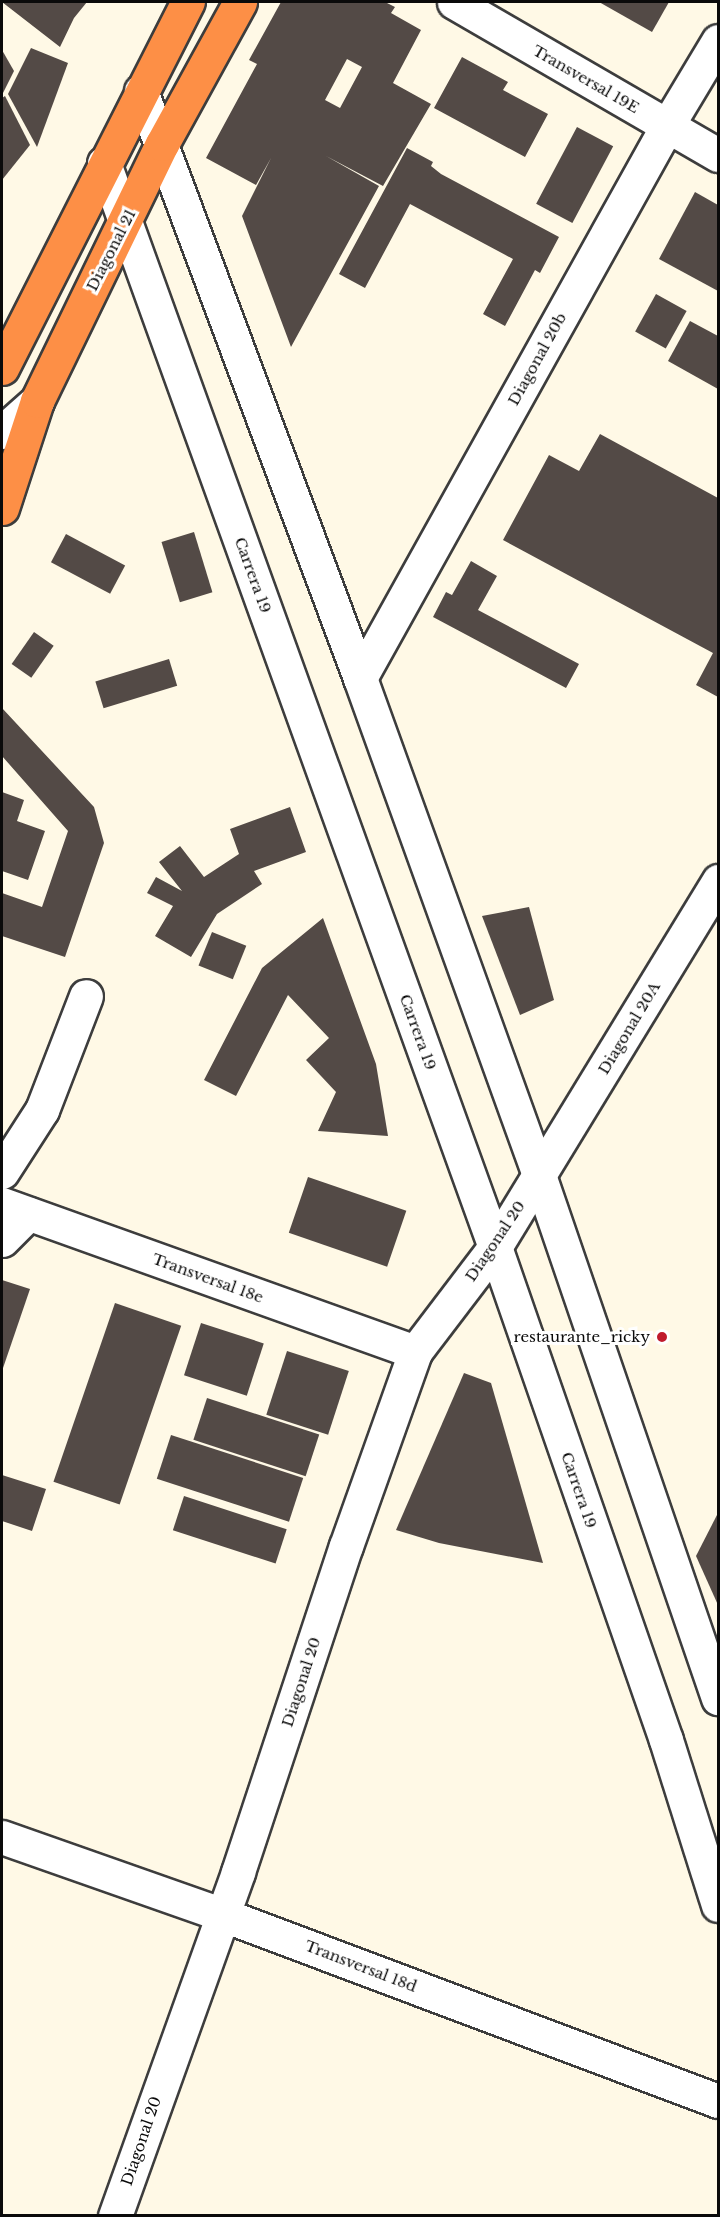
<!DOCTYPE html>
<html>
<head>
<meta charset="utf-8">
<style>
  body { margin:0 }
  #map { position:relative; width:720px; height:2217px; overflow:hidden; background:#fff9e6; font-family:"Libre Baskerville",serif }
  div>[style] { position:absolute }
  .building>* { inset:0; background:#534a46; transform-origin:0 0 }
  .roads { filter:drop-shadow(2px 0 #3d3d3d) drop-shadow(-2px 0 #3d3d3d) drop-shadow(0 2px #3d3d3d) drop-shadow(0 -2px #3d3d3d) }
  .minor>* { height:33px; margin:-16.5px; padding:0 16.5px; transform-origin:16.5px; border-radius:16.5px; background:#fff }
  .highway>* { height:33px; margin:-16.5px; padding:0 16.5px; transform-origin:16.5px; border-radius:16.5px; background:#fd8f46 }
  .dots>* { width:16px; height:16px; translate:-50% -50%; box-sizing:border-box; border:3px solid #fff; border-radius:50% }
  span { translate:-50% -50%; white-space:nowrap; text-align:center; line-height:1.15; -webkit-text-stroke:6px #fff; paint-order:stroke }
  .street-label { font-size:15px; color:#0a0a0a }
  .poi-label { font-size:15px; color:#0a0a0a }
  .right { translate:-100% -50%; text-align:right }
  .frame { position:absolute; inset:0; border:3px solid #0a0a0a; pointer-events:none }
</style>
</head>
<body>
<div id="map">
  <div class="building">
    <div style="clip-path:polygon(2px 2px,87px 2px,74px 18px,60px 47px)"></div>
    <div style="clip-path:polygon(evenodd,281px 2px,385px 2px,395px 7px,391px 13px,421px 30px,393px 83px,431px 104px,383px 186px,326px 156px,379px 186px,291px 347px,242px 216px,271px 158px,256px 185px,206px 158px,257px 64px,249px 60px,281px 2px,347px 59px,362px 67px,340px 108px,325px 100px,347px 59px)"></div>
    <div style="clip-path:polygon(599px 2px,669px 2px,652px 32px)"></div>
    <div style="clip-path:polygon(31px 48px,68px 63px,37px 147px,8px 94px)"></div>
    <div style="clip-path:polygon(2px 50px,14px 71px,2px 95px)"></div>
    <div style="clip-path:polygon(462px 57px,508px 82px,503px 90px,548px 114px,525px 157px,434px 108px)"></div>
    <div style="clip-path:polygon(5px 96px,30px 145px,2px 180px,2px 98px)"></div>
    <div style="left:577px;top:127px;width:41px;height:87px;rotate:28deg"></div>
    <div style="clip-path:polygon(407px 148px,433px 162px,431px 166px,441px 174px,559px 237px,540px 273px,535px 270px,505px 326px,483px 314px,513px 259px,410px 204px,365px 288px,339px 274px)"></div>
    <div style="clip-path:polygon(695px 192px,718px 205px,718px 291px,659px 259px)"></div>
    <div style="left:656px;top:294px;width:35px;height:43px;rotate:29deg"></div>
    <div style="clip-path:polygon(690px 321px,718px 336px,718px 389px,668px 361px)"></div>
    <div style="clip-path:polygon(600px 434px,718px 498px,718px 697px,696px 685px,713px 653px,503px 540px,549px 455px,579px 471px)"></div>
    <div style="left:194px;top:532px;width:63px;height:34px;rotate:73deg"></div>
    <div style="left:66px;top:534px;width:67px;height:32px;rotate:28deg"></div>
    <div style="clip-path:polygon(471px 561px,497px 576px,478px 610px,579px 664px,566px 688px,433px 617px,446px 592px,452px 595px)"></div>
    <div style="left:34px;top:632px;width:24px;height:39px;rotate:35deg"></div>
    <div style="left:169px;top:659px;width:28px;height:77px;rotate:73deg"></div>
    <div style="clip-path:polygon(2px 708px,94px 807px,104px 843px,65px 957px,2px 936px,2px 893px,42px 907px,68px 831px,2px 756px)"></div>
    <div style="clip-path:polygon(2px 792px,24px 800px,17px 821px,45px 831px,28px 880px,2px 871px)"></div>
    <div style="clip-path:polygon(290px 807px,306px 852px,254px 871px,262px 884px,217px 914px,191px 957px,155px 936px,173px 906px,147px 893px,156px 877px,182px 891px,159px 862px,180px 846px,204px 877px,239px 854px,230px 829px)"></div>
    <div style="clip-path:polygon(529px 907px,554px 1000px,520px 1015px,482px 916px)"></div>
    <div style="clip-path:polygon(323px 918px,376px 1064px,388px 1136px,318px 1131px,336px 1092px,306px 1060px,329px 1038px,288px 995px,236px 1096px,204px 1080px,262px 968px)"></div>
    <div style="left:212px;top:932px;width:37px;height:36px;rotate:22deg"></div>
    <div style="left:308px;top:1177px;width:104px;height:59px;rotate:19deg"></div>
    <div style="clip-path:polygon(2px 1280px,30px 1289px,2px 1371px)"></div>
    <div style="left:115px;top:1303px;width:70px;height:189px;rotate:19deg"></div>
    <div style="left:201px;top:1323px;width:66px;height:55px;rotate:18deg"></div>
    <div style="left:287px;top:1351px;width:65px;height:67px;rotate:18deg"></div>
    <div style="clip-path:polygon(464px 1373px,491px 1383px,543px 1563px,439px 1543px,396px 1530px)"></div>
    <div style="left:207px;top:1398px;width:118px;height:44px;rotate:18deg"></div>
    <div style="left:171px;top:1435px;width:139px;height:46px;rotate:18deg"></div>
    <div style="clip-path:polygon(2px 1475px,46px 1489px,32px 1531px,2px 1521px)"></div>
    <div style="left:184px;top:1496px;width:108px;height:36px;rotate:18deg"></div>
    <div style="clip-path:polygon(718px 1513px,718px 1605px,696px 1556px)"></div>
  </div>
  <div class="roads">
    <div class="minor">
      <div style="left:454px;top:2px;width:305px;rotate:30.1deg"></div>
      <div style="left:141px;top:91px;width:627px;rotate:69.54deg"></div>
      <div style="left:360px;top:678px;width:528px;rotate:70.19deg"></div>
      <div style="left:539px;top:1175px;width:553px;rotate:71.11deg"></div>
      <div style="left:104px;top:163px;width:1152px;rotate:70.17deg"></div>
      <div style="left:495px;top:1247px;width:522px;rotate:70.87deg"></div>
      <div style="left:666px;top:1740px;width:173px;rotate:72.5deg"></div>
      <div style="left:2px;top:432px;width:47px;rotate:-41.5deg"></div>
      <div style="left:360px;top:678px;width:632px;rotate:-60.92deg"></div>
      <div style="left:667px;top:126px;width:99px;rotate:-59deg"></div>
      <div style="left:2px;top:1172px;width:74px;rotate:-57.2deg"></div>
      <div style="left:42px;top:1110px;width:122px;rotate:-68.9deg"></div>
      <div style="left:2px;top:1204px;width:439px;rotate:19.7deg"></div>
      <div style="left:2px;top:1240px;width:37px;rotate:-45deg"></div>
      <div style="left:2px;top:1837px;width:232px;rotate:19.4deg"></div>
      <div style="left:221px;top:1914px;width:531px;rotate:20.62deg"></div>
      <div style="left:115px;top:2216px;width:365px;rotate:-70.3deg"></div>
      <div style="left:238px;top:1872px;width:343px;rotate:-71.7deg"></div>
      <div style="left:346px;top:1546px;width:206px;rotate:-70.4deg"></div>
      <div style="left:415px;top:1352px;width:132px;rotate:-52.7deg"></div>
      <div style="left:495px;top:1247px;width:429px;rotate:-58.6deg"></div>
    </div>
    <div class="highway">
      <div style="left:2px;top:368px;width:411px;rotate:-63.1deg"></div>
      <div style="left:2px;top:508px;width:113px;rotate:-71.9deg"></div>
      <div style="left:37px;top:401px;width:286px;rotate:-64.1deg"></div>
      <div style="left:162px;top:144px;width:162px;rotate:-61.2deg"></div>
    </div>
  </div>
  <div class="dots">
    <div style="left:662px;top:1337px;background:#c01b2d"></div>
  </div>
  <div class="street-label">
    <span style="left:586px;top:79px;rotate:30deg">Transversal 19E</span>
    <span style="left:111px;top:250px;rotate:-63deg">Diagonal 21</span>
    <span style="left:537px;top:359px;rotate:-61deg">Diagonal 20b</span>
    <span style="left:253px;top:575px;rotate:70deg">Carrera 19</span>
    <span style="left:629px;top:1028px;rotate:-59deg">Diagonal 20A</span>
    <span style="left:418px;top:1032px;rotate:70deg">Carrera 19</span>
    <span style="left:495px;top:1241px;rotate:-56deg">Diagonal 20</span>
    <span style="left:208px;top:1278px;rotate:20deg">Transversal 18e</span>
    <span style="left:579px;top:1490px;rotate:71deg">Carrera 19</span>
    <span style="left:301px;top:1682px;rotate:-72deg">Diagonal 20</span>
    <span style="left:361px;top:1966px;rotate:21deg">Transversal 18d</span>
    <span style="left:141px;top:2141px;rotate:-71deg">Diagonal 20</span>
  </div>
  <div class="poi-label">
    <span class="right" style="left:650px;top:1337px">restaurante_ricky</span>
  </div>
  <div class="frame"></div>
</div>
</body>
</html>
